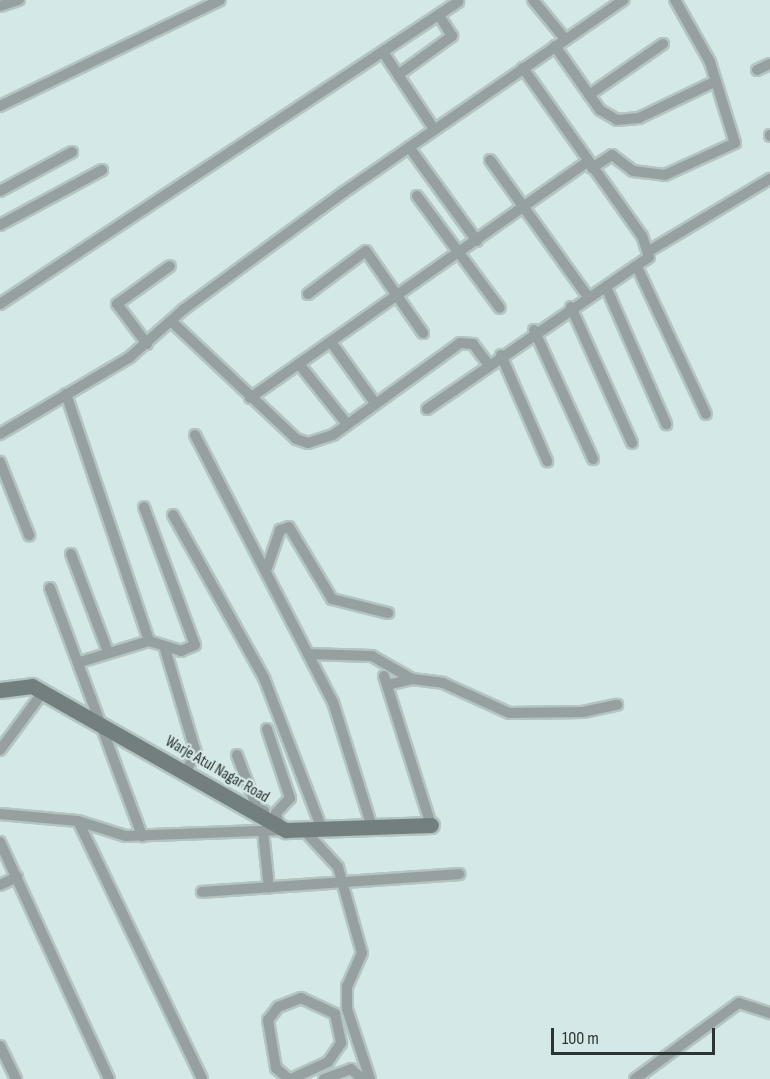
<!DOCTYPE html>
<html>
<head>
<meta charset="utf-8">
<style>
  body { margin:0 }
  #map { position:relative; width:770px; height:1079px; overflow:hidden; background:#d4e8e7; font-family:"Sofia Sans Condensed",sans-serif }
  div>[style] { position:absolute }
  .roads { filter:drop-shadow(2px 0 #b3c4c3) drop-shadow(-2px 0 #b3c4c3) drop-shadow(0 2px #b3c4c3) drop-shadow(0 -2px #b3c4c3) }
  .street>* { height:10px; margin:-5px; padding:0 5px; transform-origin:5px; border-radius:5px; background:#97a0a0 }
  .secondary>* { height:15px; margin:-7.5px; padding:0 7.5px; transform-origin:7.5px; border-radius:7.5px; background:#737f7f }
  span { translate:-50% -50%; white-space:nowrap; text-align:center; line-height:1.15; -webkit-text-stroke:4.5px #d4e8e7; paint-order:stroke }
  .street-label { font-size:16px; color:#2d3434 }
  .scale { position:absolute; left:551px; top:1028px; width:164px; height:27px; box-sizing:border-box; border:3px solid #2d3434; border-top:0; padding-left:8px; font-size:18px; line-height:21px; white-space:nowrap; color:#2d3434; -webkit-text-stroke:4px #d4e8e7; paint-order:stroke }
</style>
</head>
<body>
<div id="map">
  <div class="roads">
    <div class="street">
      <div style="left:533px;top:0;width:50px;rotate:50.6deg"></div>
      <div style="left:0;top:6px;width:20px;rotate:-18deg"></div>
      <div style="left:555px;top:46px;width:78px;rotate:54.9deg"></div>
      <div style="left:600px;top:110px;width:20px;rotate:30deg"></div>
      <div style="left:617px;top:120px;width:22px;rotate:-5deg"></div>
      <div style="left:639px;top:118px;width:85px;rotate:-25.7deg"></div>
      <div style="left:383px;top:52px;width:92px;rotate:56.5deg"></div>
      <div style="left:757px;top:70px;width:14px;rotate:-25deg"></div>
      <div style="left:398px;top:75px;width:67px;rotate:-35.8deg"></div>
      <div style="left:452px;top:36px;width:25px;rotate:-122deg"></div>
      <div style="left:589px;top:95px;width:90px;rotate:-34.6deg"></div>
      <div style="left:0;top:106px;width:244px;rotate:-25.7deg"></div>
      <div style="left:770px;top:135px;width:1px;rotate:90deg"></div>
      <div style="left:409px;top:147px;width:116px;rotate:54.1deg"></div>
      <div style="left:490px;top:160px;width:168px;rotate:54.4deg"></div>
      <div style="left:592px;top:168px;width:24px;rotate:-33deg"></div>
      <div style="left:612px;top:155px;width:26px;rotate:37deg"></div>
      <div style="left:633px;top:171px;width:32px;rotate:7deg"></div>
      <div style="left:665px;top:175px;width:77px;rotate:-24.6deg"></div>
      <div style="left:735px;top:143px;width:85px;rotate:-107.2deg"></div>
      <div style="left:710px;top:62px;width:71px;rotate:-119.4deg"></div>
      <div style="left:0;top:191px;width:82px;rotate:-28.4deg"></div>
      <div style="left:417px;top:196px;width:139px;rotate:53.5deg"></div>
      <div style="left:0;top:225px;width:116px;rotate:-28.3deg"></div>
      <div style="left:649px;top:251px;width:141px;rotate:-30.8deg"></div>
      <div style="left:638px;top:269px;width:160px;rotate:64.9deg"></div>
      <div style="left:606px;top:287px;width:150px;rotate:66.3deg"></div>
      <div style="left:308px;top:294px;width:72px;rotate:-36.6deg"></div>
      <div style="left:366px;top:251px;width:100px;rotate:55.2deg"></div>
      <div style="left:0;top:304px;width:549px;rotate:-33.4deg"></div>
      <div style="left:571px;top:307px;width:149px;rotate:65.8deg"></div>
      <div style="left:171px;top:321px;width:172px;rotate:43.3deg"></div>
      <div style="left:296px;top:439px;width:13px;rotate:18deg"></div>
      <div style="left:308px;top:443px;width:26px;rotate:-18deg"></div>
      <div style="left:333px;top:435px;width:157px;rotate:-35.9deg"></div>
      <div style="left:460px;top:343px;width:13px;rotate:4deg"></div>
      <div style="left:473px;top:344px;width:25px;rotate:53deg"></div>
      <div style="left:534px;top:330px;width:142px;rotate:65.4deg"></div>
      <div style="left:331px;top:342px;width:75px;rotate:54.2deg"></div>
      <div style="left:147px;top:344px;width:50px;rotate:-126.9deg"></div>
      <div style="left:117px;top:304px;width:65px;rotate:-35.6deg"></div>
      <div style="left:501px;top:355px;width:116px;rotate:66.5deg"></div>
      <div style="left:299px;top:364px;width:77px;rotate:51.3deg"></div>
      <div style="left:66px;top:394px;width:261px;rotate:71.4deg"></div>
      <div style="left:149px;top:641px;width:34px;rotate:17deg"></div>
      <div style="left:181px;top:651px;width:15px;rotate:-23deg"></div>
      <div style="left:195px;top:645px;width:147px;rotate:-110.3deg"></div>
      <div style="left:250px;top:398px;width:413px;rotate:-35deg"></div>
      <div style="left:427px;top:409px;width:269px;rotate:-34.4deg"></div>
      <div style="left:649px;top:257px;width:22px;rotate:-108deg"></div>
      <div style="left:642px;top:236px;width:206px;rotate:-125.3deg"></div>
      <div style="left:0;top:434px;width:151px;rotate:-30.6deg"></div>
      <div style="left:130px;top:357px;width:72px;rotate:-41.6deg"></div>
      <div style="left:184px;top:309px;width:198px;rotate:-36.2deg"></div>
      <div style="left:344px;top:192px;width:339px;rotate:-34.5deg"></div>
      <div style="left:195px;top:435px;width:301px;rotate:62.7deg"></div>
      <div style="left:333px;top:702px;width:131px;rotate:72.7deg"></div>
      <div style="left:0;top:462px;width:79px;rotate:68.3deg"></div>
      <div style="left:173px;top:515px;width:187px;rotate:60.8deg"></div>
      <div style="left:264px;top:678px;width:162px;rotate:69deg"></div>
      <div style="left:71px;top:554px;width:105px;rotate:69.3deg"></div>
      <div style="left:266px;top:571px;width:43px;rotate:-71.1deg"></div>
      <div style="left:280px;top:530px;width:9px;rotate:-18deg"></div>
      <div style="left:289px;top:527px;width:84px;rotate:59.2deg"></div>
      <div style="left:332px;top:599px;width:58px;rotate:14deg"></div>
      <div style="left:50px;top:588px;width:265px;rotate:69.6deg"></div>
      <div style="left:165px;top:649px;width:109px;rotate:73.4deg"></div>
      <div style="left:196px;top:753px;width:23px;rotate:119deg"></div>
      <div style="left:308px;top:654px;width:64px;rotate:1.8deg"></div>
      <div style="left:372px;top:656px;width:46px;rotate:29.9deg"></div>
      <div style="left:80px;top:662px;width:72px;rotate:-16.9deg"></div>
      <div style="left:384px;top:676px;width:156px;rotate:72.5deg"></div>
      <div style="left:387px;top:685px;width:26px;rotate:-13deg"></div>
      <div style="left:412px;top:679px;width:31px;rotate:7deg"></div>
      <div style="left:443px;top:683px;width:72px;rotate:24.4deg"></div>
      <div style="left:509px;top:713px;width:74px;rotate:-0.8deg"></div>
      <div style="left:583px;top:712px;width:35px;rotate:-12deg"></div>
      <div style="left:267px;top:729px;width:73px;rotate:71.6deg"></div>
      <div style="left:290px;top:798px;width:21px;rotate:133deg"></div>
      <div style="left:276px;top:813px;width:13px;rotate:77deg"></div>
      <div style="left:0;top:750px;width:72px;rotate:-53.4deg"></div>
      <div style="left:237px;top:755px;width:57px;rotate:69.3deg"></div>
      <div style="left:257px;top:808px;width:8px;rotate:23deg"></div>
      <div style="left:0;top:814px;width:78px;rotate:5.1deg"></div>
      <div style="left:78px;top:821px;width:50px;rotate:17.4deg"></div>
      <div style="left:126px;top:836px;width:159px;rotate:-2.2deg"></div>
      <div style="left:78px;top:821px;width:286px;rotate:64.3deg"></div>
      <div style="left:304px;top:830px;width:50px;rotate:47.4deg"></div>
      <div style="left:338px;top:867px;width:89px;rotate:74.4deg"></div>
      <div style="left:362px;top:953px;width:36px;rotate:114deg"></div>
      <div style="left:347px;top:986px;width:23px;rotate:90deg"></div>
      <div style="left:347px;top:1009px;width:74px;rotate:71.8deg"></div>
      <div style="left:263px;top:831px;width:57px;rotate:84deg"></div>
      <div style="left:0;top:842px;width:261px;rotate:65.3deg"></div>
      <div style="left:0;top:885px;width:19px;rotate:-25deg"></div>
      <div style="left:202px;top:892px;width:258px;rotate:-4deg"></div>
      <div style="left:0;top:1046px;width:37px;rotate:64deg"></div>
      <div style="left:289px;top:1079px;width:17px;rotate:-140deg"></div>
      <div style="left:276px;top:1068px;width:49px;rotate:-99.5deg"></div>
      <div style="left:268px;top:1020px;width:16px;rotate:-52deg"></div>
      <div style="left:278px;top:1007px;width:25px;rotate:-21deg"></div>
      <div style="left:301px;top:998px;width:38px;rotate:25deg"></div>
      <div style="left:335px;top:1014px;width:30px;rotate:78deg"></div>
      <div style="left:341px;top:1043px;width:23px;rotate:124deg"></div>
      <div style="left:328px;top:1062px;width:41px;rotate:155.3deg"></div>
      <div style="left:324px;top:1079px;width:29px;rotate:-20deg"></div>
      <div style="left:351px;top:1069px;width:15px;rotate:42deg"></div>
      <div style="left:635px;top:1079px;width:129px;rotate:-36.2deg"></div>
      <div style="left:739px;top:1003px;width:33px;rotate:18deg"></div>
    </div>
    <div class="secondary">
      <div style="left:0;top:690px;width:32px;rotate:-7deg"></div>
      <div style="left:32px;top:686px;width:292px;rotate:29.6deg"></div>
      <div style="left:286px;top:830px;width:145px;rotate:-2deg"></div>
    </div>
  </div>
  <div class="street-label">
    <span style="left:217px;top:770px;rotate:30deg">Warje Atul Nagar Road</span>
  </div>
  <div class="scale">100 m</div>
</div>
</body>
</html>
